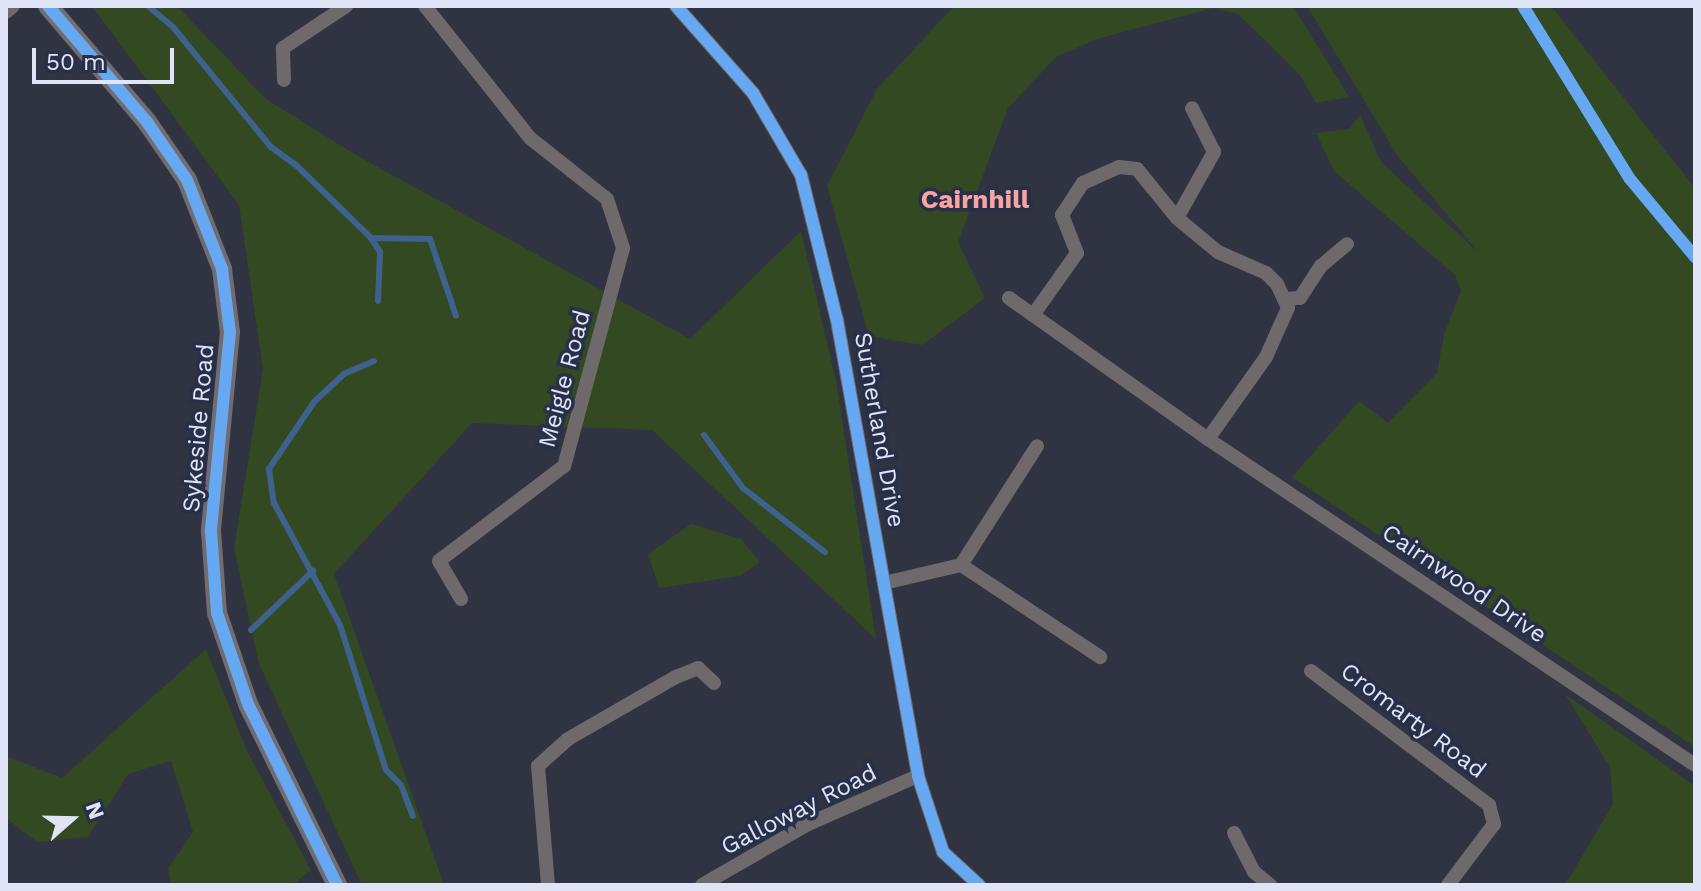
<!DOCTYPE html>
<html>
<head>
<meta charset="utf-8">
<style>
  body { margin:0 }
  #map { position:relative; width:1701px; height:891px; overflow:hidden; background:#303341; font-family:"Work Sans",sans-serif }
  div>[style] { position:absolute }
  .green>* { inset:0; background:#334922 }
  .stream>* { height:6px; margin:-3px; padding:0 3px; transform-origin:3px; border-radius:3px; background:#3f618d }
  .street>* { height:14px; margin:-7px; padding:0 7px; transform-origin:7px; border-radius:7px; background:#6e696a }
  .secondary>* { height:20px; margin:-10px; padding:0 10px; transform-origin:10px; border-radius:10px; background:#716c6f }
  .cycleway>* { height:12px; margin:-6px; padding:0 6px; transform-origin:6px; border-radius:6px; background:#66a8f1 }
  span { translate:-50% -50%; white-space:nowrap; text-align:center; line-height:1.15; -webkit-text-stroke:7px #282f49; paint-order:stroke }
  .street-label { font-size:24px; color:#dfe4f6 }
  .neighbourhood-label { font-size:26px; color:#f8a4a0; font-weight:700 }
  .frame { position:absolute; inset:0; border:8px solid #dfe4f6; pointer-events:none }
  .north { position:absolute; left:32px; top:779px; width:80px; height:80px; -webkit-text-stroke:6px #282f49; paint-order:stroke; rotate:70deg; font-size:22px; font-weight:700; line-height:32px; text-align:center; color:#dfe4f6 }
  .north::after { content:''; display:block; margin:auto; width:28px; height:36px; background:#dfe4f6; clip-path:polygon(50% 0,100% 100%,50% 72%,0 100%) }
  .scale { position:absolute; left:32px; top:48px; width:142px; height:36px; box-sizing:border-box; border:4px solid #dfe4f6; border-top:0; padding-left:10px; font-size:24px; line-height:28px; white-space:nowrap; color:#dfe4f6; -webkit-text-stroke:6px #282f49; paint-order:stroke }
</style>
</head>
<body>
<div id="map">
  <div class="green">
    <div style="clip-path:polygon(92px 6px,177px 6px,266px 99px,356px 155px,690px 339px,801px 231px,836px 381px,876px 639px,652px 430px,472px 423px,334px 574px,444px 885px,362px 885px,259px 664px,234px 548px,263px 369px,239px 205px)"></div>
    <div style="clip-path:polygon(954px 6px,1293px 6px,1349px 97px,1316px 103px,1300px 75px,1238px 14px,1213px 8px,1097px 39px,1056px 57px,1008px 108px,958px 242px,985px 298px,922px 345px,869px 336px,827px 186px,877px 89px)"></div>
    <div style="clip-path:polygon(1307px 6px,1551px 6px,1695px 188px,1695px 747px,1292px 477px,1359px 401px,1388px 423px,1437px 373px,1444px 334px,1461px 291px,1455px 275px,1334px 171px,1316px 133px,1349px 129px,1360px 115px,1381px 162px,1479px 253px,1397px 155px)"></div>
    <div style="clip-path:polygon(691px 524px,741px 539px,760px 562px,740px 576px,659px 588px,648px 554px)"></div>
    <div style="clip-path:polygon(206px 649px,247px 751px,311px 870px,292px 885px,172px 885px,168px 869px,193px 832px,171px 761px,128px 774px,88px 837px,37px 842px,6px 818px,6px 756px,62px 778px)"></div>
    <div style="clip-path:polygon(1565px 694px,1695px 786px,1695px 885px,1565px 885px,1613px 804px,1610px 767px)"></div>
  </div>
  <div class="stream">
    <div style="left:148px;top:6px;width:33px;rotate:40deg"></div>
    <div style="left:173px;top:27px;width:155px;rotate:50.8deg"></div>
    <div style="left:271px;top:147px;width:31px;rotate:36deg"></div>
    <div style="left:296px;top:165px;width:105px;rotate:44.2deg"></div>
    <div style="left:371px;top:238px;width:59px;rotate:1deg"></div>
    <div style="left:430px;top:239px;width:81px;rotate:71.3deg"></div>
    <div style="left:371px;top:238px;width:17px;rotate:57deg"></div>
    <div style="left:380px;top:252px;width:49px;rotate:92.3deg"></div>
    <div style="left:374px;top:361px;width:33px;rotate:157deg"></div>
    <div style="left:344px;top:374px;width:41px;rotate:137deg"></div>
    <div style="left:314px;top:402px;width:81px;rotate:123.9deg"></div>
    <div style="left:269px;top:469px;width:34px;rotate:82deg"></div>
    <div style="left:274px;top:503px;width:139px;rotate:61.6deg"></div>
    <div style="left:340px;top:625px;width:152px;rotate:72.4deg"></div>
    <div style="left:386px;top:770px;width:21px;rotate:45deg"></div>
    <div style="left:401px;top:785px;width:33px;rotate:69deg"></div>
    <div style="left:704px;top:435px;width:66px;rotate:53.7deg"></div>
    <div style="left:743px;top:488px;width:104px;rotate:38deg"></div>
    <div style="left:251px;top:630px;width:86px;rotate:-43.6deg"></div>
  </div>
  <div class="street">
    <div style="left:425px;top:6px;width:169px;rotate:51.5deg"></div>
    <div style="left:530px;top:138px;width:98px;rotate:38.4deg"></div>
    <div style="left:607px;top:199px;width:52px;rotate:71.9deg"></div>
    <div style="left:623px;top:248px;width:226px;rotate:105.1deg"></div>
    <div style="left:564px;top:466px;width:157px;rotate:142.8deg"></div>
    <div style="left:439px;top:561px;width:44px;rotate:59.9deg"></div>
    <div style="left:676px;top:6px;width:116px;rotate:48.5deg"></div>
    <div style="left:753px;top:93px;width:95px;rotate:59.7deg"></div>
    <div style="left:801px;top:175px;width:149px;rotate:76.1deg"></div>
    <div style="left:837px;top:320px;width:463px;rotate:79.9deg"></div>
    <div style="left:918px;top:776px;width:80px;rotate:71.8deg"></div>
    <div style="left:943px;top:852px;width:49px;rotate:42.5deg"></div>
    <div style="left:6px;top:12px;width:9px;rotate:-41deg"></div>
    <div style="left:284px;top:80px;width:32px;rotate:-92deg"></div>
    <div style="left:283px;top:48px;width:76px;rotate:-33.7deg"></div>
    <div style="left:1177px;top:218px;width:76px;rotate:-60.7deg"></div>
    <div style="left:1214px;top:152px;width:49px;rotate:-116.6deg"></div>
    <div style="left:1009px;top:298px;width:244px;rotate:35.3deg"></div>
    <div style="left:1208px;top:439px;width:586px;rotate:33.8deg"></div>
    <div style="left:1284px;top:299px;width:16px;rotate:-4deg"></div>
    <div style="left:1300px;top:298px;width:38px;rotate:-57deg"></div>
    <div style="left:1321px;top:266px;width:34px;rotate:-40deg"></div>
    <div style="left:1033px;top:315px;width:76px;rotate:-54.6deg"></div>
    <div style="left:1077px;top:253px;width:41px;rotate:-111.5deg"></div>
    <div style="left:1062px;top:215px;width:38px;rotate:-57deg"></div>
    <div style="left:1083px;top:183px;width:39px;rotate:-24deg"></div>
    <div style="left:1119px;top:167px;width:18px;rotate:6deg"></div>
    <div style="left:1137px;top:169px;width:63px;rotate:50.8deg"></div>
    <div style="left:1177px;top:218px;width:53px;rotate:39.7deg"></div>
    <div style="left:1218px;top:252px;width:52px;rotate:23.6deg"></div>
    <div style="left:1266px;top:273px;width:16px;rotate:45deg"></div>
    <div style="left:1277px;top:284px;width:26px;rotate:65deg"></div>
    <div style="left:1288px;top:308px;width:54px;rotate:114.2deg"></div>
    <div style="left:1266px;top:357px;width:100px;rotate:125.3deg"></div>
    <div style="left:961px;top:565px;width:141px;rotate:-57.4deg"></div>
    <div style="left:884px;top:583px;width:79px;rotate:-13.2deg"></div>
    <div style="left:961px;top:565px;width:167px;rotate:33.5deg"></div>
    <div style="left:1311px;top:671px;width:223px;rotate:37deg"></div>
    <div style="left:1489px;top:805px;width:20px;rotate:75deg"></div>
    <div style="left:1494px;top:824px;width:76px;rotate:127deg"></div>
    <div style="left:1234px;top:833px;width:44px;rotate:62.9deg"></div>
    <div style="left:1254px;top:872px;width:21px;rotate:39deg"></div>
    <div style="left:548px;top:885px;width:119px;rotate:-94.8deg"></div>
    <div style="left:538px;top:766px;width:40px;rotate:-42deg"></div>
    <div style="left:568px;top:739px;width:125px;rotate:-29.9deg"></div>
    <div style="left:676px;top:677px;width:24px;rotate:-22deg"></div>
    <div style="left:698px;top:668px;width:22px;rotate:43deg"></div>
    <div style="left:702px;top:885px;width:122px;rotate:-29.9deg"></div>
    <div style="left:808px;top:824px;width:120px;rotate:-23.6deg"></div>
  </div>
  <div class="secondary">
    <div style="left:48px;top:6px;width:153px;rotate:49.5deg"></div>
    <div style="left:147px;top:122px;width:70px;rotate:55.4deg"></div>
    <div style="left:187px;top:180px;width:96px;rotate:68.5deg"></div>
    <div style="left:222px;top:269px;width:64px;rotate:82.8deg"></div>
    <div style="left:230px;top:332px;width:200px;rotate:95.5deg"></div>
    <div style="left:211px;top:531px;width:82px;rotate:85.8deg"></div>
    <div style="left:217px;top:613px;width:96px;rotate:71.2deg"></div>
    <div style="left:248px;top:704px;width:202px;rotate:63.8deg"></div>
  </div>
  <div class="cycleway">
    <div style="left:48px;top:6px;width:153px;rotate:49.5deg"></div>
    <div style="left:147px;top:122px;width:70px;rotate:55.4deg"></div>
    <div style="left:187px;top:180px;width:96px;rotate:68.5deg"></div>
    <div style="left:222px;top:269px;width:64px;rotate:82.8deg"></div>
    <div style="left:230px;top:332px;width:200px;rotate:95.5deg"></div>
    <div style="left:211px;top:531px;width:82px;rotate:85.8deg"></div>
    <div style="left:217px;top:613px;width:96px;rotate:71.2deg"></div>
    <div style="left:248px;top:704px;width:202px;rotate:63.8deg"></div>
    <div style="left:676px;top:6px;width:116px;rotate:48.5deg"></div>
    <div style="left:753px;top:93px;width:95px;rotate:59.7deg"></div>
    <div style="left:801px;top:175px;width:149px;rotate:76.1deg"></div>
    <div style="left:837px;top:320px;width:463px;rotate:79.9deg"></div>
    <div style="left:918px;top:776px;width:80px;rotate:71.8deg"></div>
    <div style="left:943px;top:852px;width:49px;rotate:42.5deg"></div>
    <div style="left:1523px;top:6px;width:203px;rotate:58.3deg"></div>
    <div style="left:1630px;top:179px;width:102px;rotate:50.2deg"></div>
  </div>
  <div class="street-label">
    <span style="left:565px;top:379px;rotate:-75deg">Meigle Road</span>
    <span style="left:199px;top:428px;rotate:-85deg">Sykeside Road</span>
    <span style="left:879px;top:430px;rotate:80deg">Sutherland Drive</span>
    <span style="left:1464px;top:584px;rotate:34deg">Cairnwood Drive</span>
    <span style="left:1413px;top:721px;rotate:37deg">Cromarty Road</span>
    <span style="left:799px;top:810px;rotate:-27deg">Galloway Road</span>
  </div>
  <div class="neighbourhood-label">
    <span style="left:975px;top:200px">Cairnhill</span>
  </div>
  <div class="frame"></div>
  <div class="north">N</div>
  <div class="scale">50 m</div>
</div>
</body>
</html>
